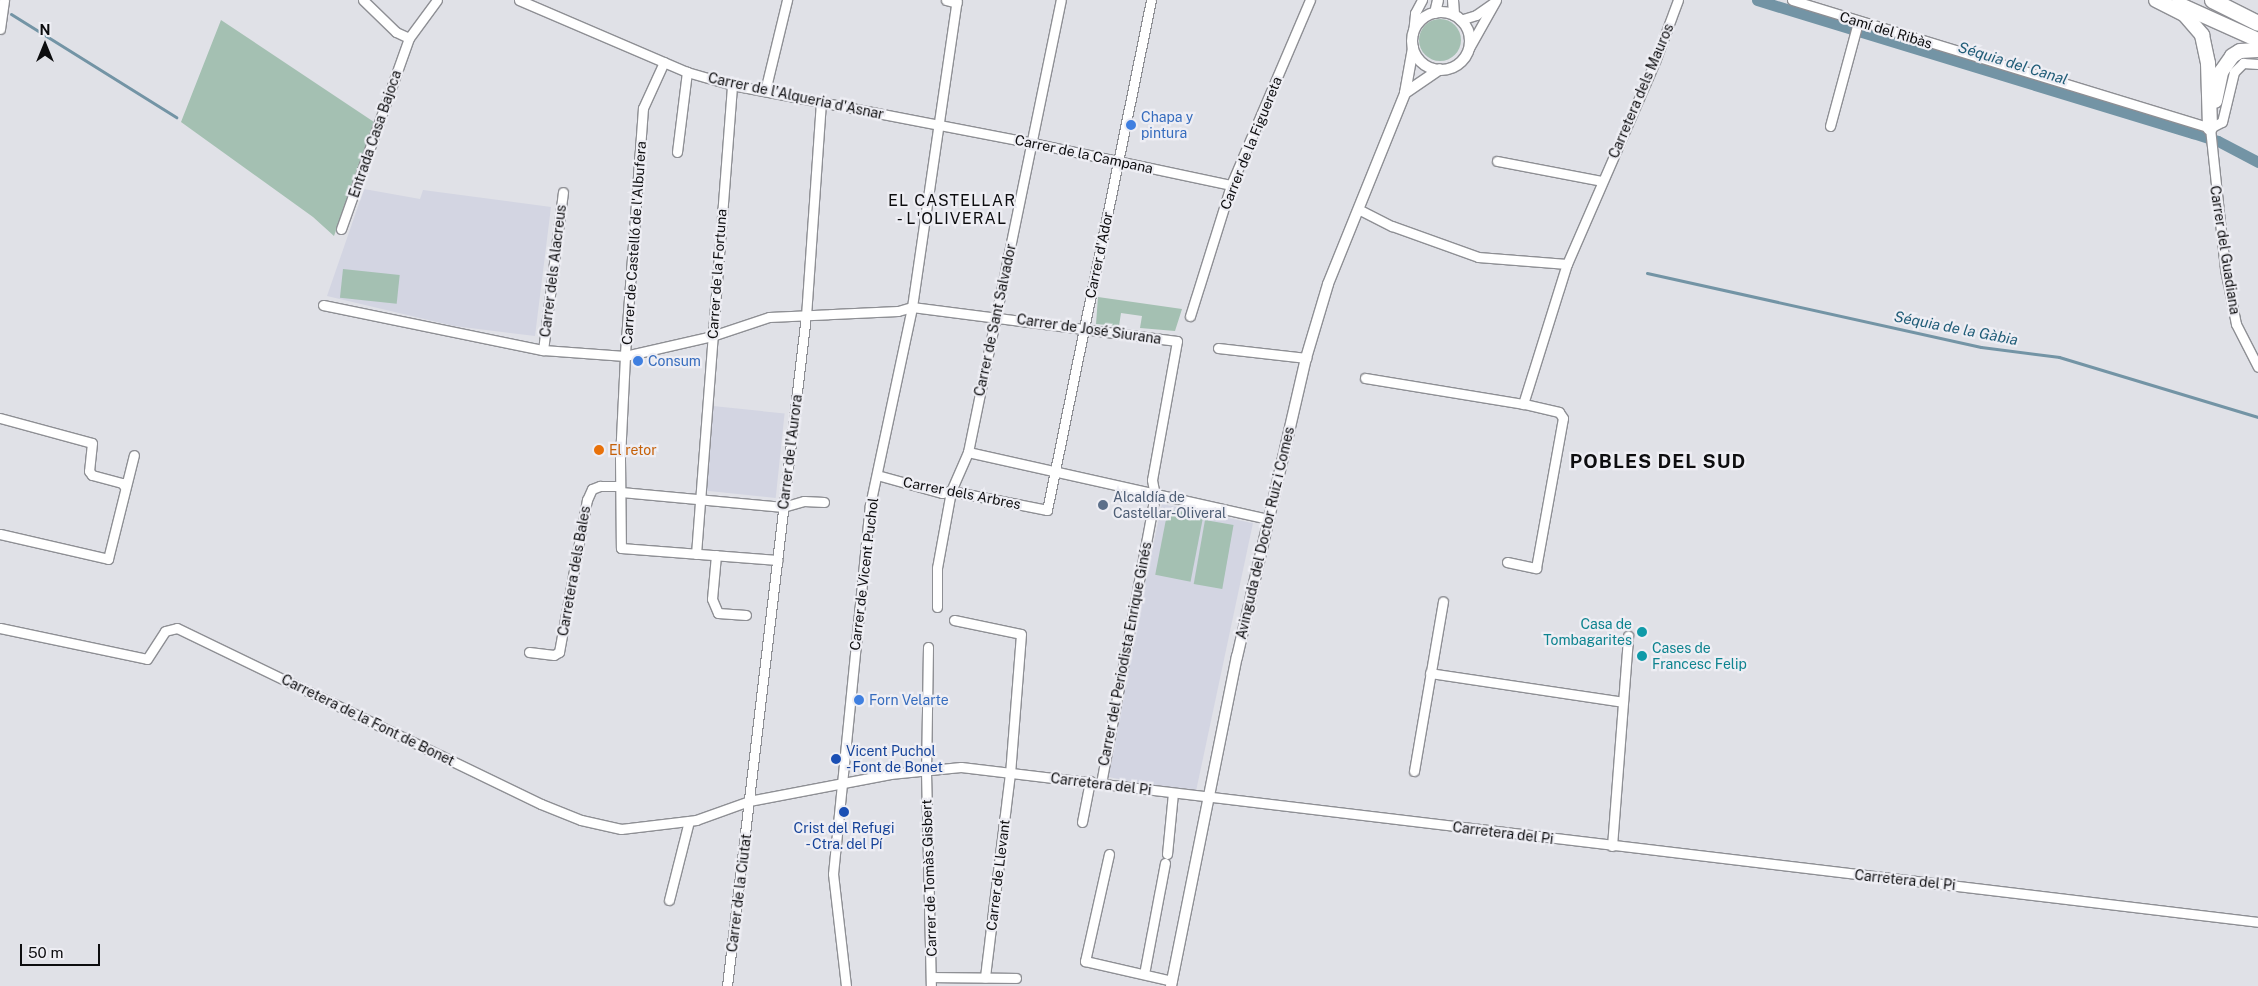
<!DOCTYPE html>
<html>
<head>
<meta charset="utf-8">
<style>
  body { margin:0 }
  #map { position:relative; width:2258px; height:986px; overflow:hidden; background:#e0e1e7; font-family:"Public Sans",sans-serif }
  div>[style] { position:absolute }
  .built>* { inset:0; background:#d3d5e2; transform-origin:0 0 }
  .green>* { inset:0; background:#a4c0b2; transform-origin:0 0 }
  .round { border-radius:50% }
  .stream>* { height:3px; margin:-1.5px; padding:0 1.5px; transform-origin:1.5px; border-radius:1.5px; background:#7394a5 }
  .canal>* { height:11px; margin:-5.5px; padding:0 5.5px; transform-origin:5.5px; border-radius:5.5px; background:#7394a5 }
  .roads { filter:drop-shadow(1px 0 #8e8f94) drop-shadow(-1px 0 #8e8f94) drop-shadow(0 1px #8e8f94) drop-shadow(0 -1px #8e8f94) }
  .minor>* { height:9px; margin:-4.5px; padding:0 4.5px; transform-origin:4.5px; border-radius:4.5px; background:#fff }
  .tertiary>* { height:10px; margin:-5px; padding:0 5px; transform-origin:5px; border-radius:5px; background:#fff }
  .tertiary>.ring { margin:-5px; padding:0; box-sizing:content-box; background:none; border:10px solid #fff; border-radius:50% }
  .trunk>* { height:14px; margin:-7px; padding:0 7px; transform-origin:7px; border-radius:7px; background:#fff }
  .motorway>* { height:15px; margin:-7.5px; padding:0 7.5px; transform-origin:7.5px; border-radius:7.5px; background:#fff }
  .dots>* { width:14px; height:14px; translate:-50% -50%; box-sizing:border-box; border:2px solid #eeeef4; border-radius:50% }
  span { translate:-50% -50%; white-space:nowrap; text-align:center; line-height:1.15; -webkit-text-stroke:4.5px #eeeef4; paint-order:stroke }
  .street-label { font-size:14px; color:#0d0d0f }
  .shop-label { font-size:14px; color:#366cbe }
  .left { translate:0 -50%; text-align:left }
  .food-label { font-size:14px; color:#c56008 }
  .service-label { font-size:14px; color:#4e5e75 }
  .culture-label { font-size:14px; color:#0d838f }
  .right { translate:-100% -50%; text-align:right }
  .transit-label { font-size:14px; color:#164399 }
  .water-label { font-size:15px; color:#215d78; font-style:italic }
  .quarter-label { font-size:16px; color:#0d0d0f; letter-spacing:1px }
  .district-label { font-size:19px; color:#0d0d0f; font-weight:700; letter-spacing:1px }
  .north { position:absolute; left:20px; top:20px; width:50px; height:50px; -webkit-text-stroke:4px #eeeef4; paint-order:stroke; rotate:0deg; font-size:14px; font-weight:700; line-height:20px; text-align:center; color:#0d0d0f }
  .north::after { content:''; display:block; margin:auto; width:18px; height:22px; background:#0d0d0f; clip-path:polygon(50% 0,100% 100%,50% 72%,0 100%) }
  .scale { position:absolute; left:20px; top:944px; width:80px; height:22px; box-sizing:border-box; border:2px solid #0d0d0f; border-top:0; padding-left:6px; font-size:15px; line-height:18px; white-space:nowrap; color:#0d0d0f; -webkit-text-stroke:4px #eeeef4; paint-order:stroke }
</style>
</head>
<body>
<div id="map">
  <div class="built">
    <div style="clip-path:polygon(364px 189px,420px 199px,423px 190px,551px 207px,535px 336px,454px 326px,327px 296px)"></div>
    <div style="left:713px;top:406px;width:72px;height:85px;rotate:6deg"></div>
    <div style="left:1162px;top:504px;width:93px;height:278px;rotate:12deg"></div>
  </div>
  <div class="green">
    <div class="round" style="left:1419px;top:19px;width:42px;height:42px"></div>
    <div style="clip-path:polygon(221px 20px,374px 122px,334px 236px,313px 217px,181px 122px)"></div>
    <div style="left:343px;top:269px;width:57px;height:29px;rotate:6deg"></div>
    <div style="clip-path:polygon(1098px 297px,1182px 309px,1175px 331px,1140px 328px,1142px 316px,1121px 313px,1119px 326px,1096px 324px)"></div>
    <div style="left:1168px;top:509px;width:36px;height:67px;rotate:11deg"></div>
    <div style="left:1205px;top:520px;width:29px;height:65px;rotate:10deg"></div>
  </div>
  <div class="stream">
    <div style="left:11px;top:14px;width:195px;rotate:32deg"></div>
    <div style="left:1647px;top:273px;width:342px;rotate:12.5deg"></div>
    <div style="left:1981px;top:347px;width:79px;rotate:7.3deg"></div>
    <div style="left:2059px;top:357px;width:208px;rotate:16.8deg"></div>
  </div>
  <div class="canal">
    <div style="left:1757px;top:0;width:456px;rotate:17deg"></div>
    <div style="left:2193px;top:133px;width:26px;rotate:18deg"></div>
    <div style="left:2218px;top:141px;width:45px;rotate:27.7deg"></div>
  </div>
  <div class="roads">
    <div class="minor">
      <div style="left:363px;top:0;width:46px;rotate:44.1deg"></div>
      <div style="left:396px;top:32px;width:14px;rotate:25deg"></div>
      <div style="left:519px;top:0;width:183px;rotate:23.2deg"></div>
      <div style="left:687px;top:72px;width:47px;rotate:16.1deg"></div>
      <div style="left:732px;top:85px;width:307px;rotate:10.9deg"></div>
      <div style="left:1033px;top:143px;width:202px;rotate:12deg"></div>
      <div style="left:946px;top:0;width:11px;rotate:15deg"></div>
      <div style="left:1792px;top:0;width:437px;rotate:17deg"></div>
      <div style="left:1460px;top:20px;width:17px;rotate:-17deg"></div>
      <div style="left:1476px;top:15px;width:21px;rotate:-35deg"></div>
      <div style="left:0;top:29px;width:29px;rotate:-82deg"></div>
      <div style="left:1413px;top:33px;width:20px;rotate:-84deg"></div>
      <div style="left:1415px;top:13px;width:15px;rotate:-62deg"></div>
      <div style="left:1469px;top:48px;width:55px;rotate:-60.6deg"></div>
      <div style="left:664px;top:62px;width:51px;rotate:114.5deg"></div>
      <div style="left:643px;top:108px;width:249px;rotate:94.2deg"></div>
      <div style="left:625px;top:356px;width:103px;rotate:92.8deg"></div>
      <div style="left:620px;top:459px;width:89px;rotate:89.4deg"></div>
      <div style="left:621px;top:548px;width:157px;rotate:4.4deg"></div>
      <div style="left:765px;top:91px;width:94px;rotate:-76.4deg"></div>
      <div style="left:1830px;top:126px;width:108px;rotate:-74.9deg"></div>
      <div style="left:2210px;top:128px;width:142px;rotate:83.9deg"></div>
      <div style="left:2225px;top:269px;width:56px;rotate:78.7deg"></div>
      <div style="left:2236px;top:324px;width:48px;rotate:62.9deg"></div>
      <div style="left:2210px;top:128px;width:13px;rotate:-27deg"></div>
      <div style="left:2222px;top:122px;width:51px;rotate:-76.5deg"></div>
      <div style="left:2234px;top:72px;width:13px;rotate:-45deg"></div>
      <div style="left:2243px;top:63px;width:15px;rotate:4deg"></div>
      <div style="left:677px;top:152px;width:81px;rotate:-82.9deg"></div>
      <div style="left:1497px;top:161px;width:107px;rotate:10.8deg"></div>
      <div style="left:1358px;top:209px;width:38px;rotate:27deg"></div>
      <div style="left:1392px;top:226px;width:91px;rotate:19.8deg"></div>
      <div style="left:1478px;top:257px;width:89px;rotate:4.5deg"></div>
      <div style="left:341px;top:229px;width:203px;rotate:-70.4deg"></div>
      <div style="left:409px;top:38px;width:47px;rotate:-53.6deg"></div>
      <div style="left:323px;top:305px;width:225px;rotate:11.6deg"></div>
      <div style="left:543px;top:350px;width:82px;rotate:4.2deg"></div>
      <div style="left:625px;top:356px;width:89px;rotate:-12.9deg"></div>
      <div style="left:712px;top:336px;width:60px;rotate:-18.4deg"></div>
      <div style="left:769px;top:317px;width:129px;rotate:-2.7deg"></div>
      <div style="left:898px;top:311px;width:15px;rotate:-16deg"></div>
      <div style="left:912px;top:307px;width:267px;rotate:7.3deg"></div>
      <div style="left:1177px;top:341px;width:141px;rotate:100.2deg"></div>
      <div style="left:1152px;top:480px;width:15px;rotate:79deg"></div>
      <div style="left:1155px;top:495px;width:293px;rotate:100.6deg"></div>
      <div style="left:1190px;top:316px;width:137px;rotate:-72.6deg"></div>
      <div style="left:1231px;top:185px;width:201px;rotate:-66.9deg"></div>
      <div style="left:1218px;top:348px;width:89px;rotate:6.5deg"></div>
      <div style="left:543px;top:350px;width:159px;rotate:-82.8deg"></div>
      <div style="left:1365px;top:378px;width:160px;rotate:9.3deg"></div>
      <div style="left:1523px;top:404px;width:147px;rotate:-72.6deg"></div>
      <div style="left:1567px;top:264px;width:223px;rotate:-66.5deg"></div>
      <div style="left:1656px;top:59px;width:63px;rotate:-69.6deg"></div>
      <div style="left:0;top:418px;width:95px;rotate:15.2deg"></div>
      <div style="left:92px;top:443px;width:28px;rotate:96deg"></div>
      <div style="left:89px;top:471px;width:5px;rotate:53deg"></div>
      <div style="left:92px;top:475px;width:31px;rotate:15deg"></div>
      <div style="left:122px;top:483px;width:5px;rotate:53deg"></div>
      <div style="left:968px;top:452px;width:307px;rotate:12.6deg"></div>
      <div style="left:877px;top:475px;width:67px;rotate:15.5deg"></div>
      <div style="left:942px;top:493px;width:9px;rotate:-13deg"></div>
      <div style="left:951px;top:491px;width:98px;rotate:11.2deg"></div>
      <div style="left:1047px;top:510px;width:520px;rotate:-78.47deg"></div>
      <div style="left:621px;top:492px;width:163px;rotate:5.3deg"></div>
      <div style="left:783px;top:507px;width:22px;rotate:-16deg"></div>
      <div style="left:804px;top:501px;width:20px;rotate:3deg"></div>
      <div style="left:0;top:534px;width:111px;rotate:13deg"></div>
      <div style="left:108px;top:559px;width:107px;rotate:-76deg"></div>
      <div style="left:696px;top:554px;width:470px;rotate:-85.6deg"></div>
      <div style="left:716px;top:555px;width:44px;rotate:95.2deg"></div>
      <div style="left:712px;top:599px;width:15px;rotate:67deg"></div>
      <div style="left:718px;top:613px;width:28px;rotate:4deg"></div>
      <div style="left:1507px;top:562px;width:30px;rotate:12deg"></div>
      <div style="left:1536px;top:568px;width:152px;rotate:-79.8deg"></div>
      <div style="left:1563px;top:418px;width:7px;rotate:-124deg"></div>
      <div style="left:1559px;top:412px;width:37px;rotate:-167deg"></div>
      <div style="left:937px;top:607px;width:39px;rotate:-90deg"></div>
      <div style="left:937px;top:568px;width:78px;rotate:-79.7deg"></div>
      <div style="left:951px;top:491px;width:43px;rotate:-66.4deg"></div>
      <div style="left:968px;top:452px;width:461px;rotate:-78.4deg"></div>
      <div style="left:954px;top:620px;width:68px;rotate:11.8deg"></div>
      <div style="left:1021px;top:634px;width:139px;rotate:94.5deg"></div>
      <div style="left:1010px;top:773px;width:206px;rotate:97deg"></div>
      <div style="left:0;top:628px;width:150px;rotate:11.9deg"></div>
      <div style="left:147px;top:659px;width:33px;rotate:-57deg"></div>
      <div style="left:165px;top:631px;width:12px;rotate:-14deg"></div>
      <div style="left:177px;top:628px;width:404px;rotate:25.8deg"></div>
      <div style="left:541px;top:804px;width:43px;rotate:21.8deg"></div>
      <div style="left:581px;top:820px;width:41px;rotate:12.7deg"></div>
      <div style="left:621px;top:829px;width:76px;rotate:-6.8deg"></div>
      <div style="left:696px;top:820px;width:56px;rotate:-19.7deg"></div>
      <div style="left:749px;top:801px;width:144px;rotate:-10.8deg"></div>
      <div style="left:890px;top:774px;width:71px;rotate:-5.6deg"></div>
      <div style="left:961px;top:767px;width:1306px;rotate:6.81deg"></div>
      <div style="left:928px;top:647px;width:124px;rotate:90.9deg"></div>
      <div style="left:926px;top:771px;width:215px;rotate:88.7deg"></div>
      <div style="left:529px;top:652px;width:25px;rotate:7deg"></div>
      <div style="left:554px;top:655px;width:6px;rotate:-31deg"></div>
      <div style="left:559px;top:652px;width:155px;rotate:-79.6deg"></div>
      <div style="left:587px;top:500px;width:12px;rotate:-66deg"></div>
      <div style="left:592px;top:489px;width:9px;rotate:-21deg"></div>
      <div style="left:600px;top:486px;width:20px"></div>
      <div style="left:1430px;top:673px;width:195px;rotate:8.5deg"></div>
      <div style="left:1414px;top:771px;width:172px;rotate:-80.3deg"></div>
      <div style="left:1082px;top:822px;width:42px;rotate:-79deg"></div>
      <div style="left:1612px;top:846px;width:211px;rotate:-85.6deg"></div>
      <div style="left:1109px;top:854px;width:110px;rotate:102.6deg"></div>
      <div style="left:1085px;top:961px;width:89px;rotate:12.9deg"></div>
      <div style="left:1167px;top:854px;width:61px;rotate:-84.4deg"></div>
      <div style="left:669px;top:900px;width:81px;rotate:-75.8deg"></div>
      <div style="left:1144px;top:974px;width:113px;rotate:-79.3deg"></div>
      <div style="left:931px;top:977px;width:85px;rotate:0.7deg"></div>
      <div style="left:727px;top:986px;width:675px;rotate:-83.28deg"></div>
      <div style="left:806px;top:316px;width:214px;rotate:-86deg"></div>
      <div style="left:846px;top:986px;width:113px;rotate:-96.6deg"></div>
      <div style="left:833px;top:874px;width:371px;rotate:-84.3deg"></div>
      <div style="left:870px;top:505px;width:202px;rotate:-78deg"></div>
      <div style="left:912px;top:307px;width:310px;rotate:-81.7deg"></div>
    </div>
    <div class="tertiary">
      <div style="left:1453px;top:0;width:15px;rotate:86deg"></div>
      <div class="ring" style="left:1412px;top:12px;width:48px;height:48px"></div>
      <div style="left:1435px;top:13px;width:13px;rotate:-77deg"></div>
      <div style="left:1405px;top:93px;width:42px;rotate:-34.4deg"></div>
      <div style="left:1171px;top:986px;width:336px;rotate:-78.7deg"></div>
      <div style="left:1237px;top:657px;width:307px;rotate:-77deg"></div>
      <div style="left:1306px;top:358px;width:77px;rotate:-73.4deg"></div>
      <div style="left:1328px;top:284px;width:206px;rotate:-68deg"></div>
      <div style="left:1405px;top:93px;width:46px;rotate:-79.9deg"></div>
    </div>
    <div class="trunk">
      <div style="left:2156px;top:0;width:31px;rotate:27deg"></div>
      <div style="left:2184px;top:14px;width:28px;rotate:49deg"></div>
      <div style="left:2202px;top:35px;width:29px;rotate:78deg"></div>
      <div style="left:2208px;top:63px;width:65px;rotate:88.2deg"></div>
      <div style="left:2178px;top:4px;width:88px;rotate:24.2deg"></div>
      <div style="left:2215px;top:101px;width:30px;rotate:-78deg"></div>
      <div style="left:2221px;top:72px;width:19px;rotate:-55deg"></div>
      <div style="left:2232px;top:56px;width:9px;rotate:-32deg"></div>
      <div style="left:2240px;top:51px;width:18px;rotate:-3deg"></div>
    </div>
    <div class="motorway">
      <div style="left:2212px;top:0;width:51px;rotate:26.6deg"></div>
    </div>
  </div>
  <div class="dots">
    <div style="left:1131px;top:125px;background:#3f7fe0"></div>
    <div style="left:638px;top:361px;background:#3f7fe0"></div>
    <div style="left:599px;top:450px;background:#e8710a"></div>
    <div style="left:1103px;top:505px;background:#5c6f8a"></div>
    <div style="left:1642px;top:632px;background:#0f9aa8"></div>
    <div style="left:1642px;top:656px;background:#0f9aa8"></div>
    <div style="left:859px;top:700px;background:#3f7fe0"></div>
    <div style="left:836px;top:759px;background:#1a4fb4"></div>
    <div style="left:844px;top:812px;background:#1a4fb4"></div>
  </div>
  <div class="street-label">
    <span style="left:1886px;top:30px;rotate:17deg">Camí del Ribàs</span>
    <span style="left:1641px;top:91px;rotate:-67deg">Carretera dels Mauros</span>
    <span style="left:796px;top:96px;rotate:12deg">Carrer de l'Alqueria d'Asnar</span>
    <span style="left:375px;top:134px;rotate:-71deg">Entrada Casa Bajoca</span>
    <span style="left:1251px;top:143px;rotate:-68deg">Carrer de la Figuereta</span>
    <span style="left:1084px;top:154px;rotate:12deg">Carrer de la Campana</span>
    <span style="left:634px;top:243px;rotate:-86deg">Carrer de Castelló de l'Albufera</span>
    <span style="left:2225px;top:250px;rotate:81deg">Carrer del Guadiana</span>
    <span style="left:1099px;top:255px;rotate:-78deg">Carrer d'Ador</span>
    <span style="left:553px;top:271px;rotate:-83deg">Carrer dels Alacreus</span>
    <span style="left:717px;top:274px;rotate:-86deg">Carrer de la Fortuna</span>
    <span style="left:995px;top:320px;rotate:-78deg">Carrer de Sant Salvador</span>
    <span style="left:1089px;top:329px;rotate:8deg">Carrer de José Siurana</span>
    <span style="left:790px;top:452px;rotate:-83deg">Carrer de l'Aurora</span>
    <span style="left:962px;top:493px;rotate:11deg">Carrer dels Arbres</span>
    <span style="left:1265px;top:533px;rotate:-77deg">Avinguda del Doctor Ruiz i Comes</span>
    <span style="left:574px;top:571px;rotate:-80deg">Carretera dels Bales</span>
    <span style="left:864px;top:574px;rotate:-83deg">Carrer de Vicent Puchol</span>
    <span style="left:1125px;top:654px;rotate:-79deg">Carrer del Periodista Enrique Ginés</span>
    <span style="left:368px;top:720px;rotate:26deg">Carretera de la Font de Bonet</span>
    <span style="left:1101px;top:784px;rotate:7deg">Carretera del Pi</span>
    <span style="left:1503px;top:833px;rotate:7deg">Carretera del Pi</span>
    <span style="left:998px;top:875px;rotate:-83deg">Carrer de Llevant</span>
    <span style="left:929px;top:878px;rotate:-92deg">Carrer de Tomàs Gisbert</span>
    <span style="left:1905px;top:880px;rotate:6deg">Carretera del Pi</span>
    <span style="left:739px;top:893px;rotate:-83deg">Carrer de la Ciutat</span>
  </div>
  <div class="shop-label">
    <span class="left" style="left:1141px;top:125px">Chapa y<br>pintura</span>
    <span class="left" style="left:648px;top:361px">Consum</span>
    <span class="left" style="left:869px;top:700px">Forn Velarte</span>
  </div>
  <div class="food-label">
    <span class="left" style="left:609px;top:450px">El retor</span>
  </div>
  <div class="service-label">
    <span class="left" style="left:1113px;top:505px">Alcaldía de<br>Castellar-Oliveral</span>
  </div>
  <div class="culture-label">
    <span class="right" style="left:1632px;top:632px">Casa de<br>Tombagarites</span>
    <span class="left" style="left:1652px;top:656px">Cases de<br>Francesc Felip</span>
  </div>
  <div class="transit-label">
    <span class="left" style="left:846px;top:759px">Vicent Puchol<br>- Font de Bonet</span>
    <span style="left:844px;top:836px">Crist del Refugi<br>- Ctra. del Pí</span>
  </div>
  <div class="water-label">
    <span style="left:2013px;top:63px;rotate:17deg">Séquia del Canal</span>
    <span style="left:1956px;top:328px;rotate:11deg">Séquia de la Gàbia</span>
  </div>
  <div class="quarter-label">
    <span style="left:952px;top:210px">EL CASTELLAR<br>- L'OLIVERAL</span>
  </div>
  <div class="district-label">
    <span style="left:1658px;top:462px">POBLES DEL SUD</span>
  </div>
  <div class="north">N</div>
  <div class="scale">50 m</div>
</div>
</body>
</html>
